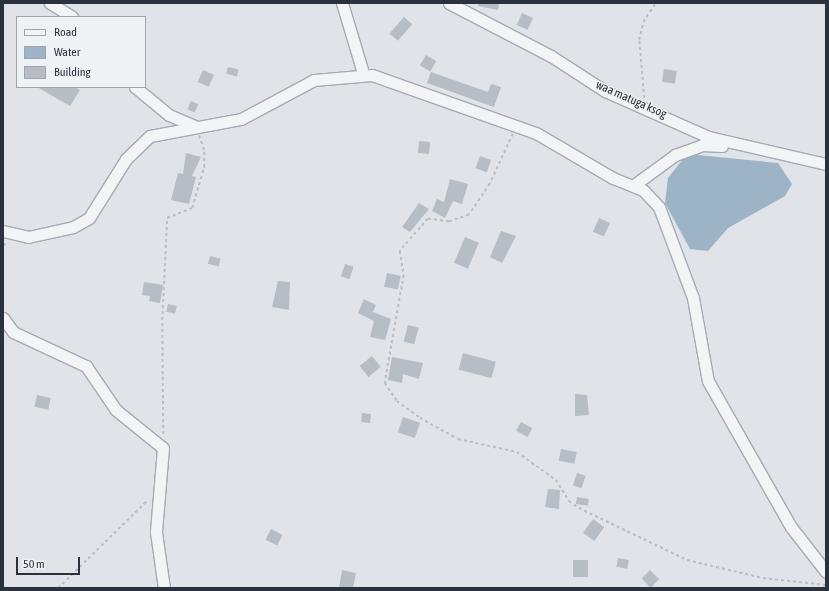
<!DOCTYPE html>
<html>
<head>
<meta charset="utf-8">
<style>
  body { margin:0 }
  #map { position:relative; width:829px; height:591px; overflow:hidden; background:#e0e3e8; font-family:"Asap Condensed",sans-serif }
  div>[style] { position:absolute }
  .water>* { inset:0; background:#9db3c6 }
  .building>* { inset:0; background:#b7bdc4; transform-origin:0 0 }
  .path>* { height:1.5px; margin-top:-0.75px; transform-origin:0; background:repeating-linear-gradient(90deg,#babec2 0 3px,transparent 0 6px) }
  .roads { filter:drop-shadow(1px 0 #a6aab2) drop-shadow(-1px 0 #a6aab2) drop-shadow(0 1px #a6aab2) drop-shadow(0 -1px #a6aab2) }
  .minor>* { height:11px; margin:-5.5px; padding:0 5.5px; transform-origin:5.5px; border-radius:5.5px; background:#f2f4f6 }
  span { translate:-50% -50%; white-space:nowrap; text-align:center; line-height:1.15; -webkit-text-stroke:3px #eff2f5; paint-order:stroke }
  .street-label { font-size:12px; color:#2a323e }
  .frame { position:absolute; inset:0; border:4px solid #2a323e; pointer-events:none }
  .legend { position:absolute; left:16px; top:16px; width:130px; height:72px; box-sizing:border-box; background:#eff2f5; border:1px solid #a0a5ac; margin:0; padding:5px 7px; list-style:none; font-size:12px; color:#2a323e }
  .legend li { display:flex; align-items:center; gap:8px; height:20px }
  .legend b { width:20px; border:1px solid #a0a5ac }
  .scale { position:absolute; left:16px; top:557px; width:64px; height:18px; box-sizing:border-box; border:2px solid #2a323e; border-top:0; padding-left:5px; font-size:12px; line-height:14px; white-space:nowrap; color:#2a323e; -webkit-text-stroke:3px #eff2f5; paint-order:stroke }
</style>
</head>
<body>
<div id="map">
  <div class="water">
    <div style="clip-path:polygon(687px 154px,778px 163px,792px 184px,785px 196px,728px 228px,708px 251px,690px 249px,665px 203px,668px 178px)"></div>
  </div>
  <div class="building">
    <div style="clip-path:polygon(478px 3px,499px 3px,498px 10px,478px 6px)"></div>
    <div style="left:522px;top:13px;width:12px;height:13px;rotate:24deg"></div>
    <div style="left:404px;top:17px;width:11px;height:22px;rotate:41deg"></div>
    <div style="left:426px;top:55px;width:12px;height:12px;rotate:31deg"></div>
    <div style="left:228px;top:67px;width:11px;height:7px;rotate:15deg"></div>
    <div style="left:664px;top:69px;width:13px;height:13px;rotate:9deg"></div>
    <div style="left:203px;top:70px;width:12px;height:13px;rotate:24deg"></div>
    <div style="clip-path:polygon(431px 72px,488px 92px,491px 84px,501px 87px,494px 107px,427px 83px)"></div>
    <div style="clip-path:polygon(37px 87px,75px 87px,80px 90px,70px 106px)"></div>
    <div style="left:191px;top:101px;width:8px;height:9px;rotate:23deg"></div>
    <div style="left:419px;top:141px;width:11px;height:12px;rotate:5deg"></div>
    <div style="clip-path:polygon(186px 153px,201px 157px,192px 176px,196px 177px,189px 204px,171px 200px,178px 173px,183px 174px)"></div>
    <div style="left:480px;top:156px;width:12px;height:13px;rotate:20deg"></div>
    <div style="clip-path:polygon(450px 179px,468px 184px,462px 204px,453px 201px,445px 218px,432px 211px,437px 199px,444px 202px)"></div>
    <div style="clip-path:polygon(419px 203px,429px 209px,410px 232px,402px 227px)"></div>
    <div style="left:599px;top:218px;width:12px;height:15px;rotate:24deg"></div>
    <div style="clip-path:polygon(501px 231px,516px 236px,502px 263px,490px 257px)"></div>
    <div style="left:465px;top:237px;width:15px;height:28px;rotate:23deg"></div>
    <div style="left:210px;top:256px;width:11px;height:8px;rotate:15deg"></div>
    <div style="left:345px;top:264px;width:9px;height:13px;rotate:18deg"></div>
    <div style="left:387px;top:273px;width:14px;height:14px;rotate:12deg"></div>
    <div style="clip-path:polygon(278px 281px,290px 282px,289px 310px,272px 307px)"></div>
    <div style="clip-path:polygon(144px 282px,163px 285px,160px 303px,149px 301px,150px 296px,142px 295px)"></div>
    <div style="clip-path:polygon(364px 299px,376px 305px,373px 312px,391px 319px,385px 340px,370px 337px,374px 321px,358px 313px)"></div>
    <div style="left:168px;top:304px;width:9px;height:8px;rotate:13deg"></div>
    <div style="left:408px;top:325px;width:11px;height:17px;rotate:15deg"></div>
    <div style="left:463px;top:353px;width:34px;height:17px;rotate:15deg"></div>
    <div style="left:372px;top:356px;width:14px;height:16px;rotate:51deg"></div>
    <div style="clip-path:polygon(392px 357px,423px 363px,419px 379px,403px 374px,402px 383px,388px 380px)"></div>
    <div style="clip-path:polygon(575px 394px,587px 395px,589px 415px,575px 416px)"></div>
    <div style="left:37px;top:395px;width:14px;height:12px;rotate:12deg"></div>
    <div style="left:362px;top:413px;width:9px;height:9px;rotate:6deg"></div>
    <div style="left:403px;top:417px;width:18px;height:16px;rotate:19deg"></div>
    <div style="left:521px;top:422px;width:13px;height:10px;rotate:29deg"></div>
    <div style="left:561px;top:449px;width:16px;height:12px;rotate:11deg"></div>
    <div style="left:577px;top:473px;width:9px;height:13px;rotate:18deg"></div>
    <div style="clip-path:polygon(548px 489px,560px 490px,559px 509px,545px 507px)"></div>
    <div style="left:577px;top:497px;width:12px;height:7px;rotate:9deg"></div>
    <div style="left:593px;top:519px;width:14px;height:17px;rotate:36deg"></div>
    <div style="left:271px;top:529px;width:13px;height:12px;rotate:27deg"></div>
    <div style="left:618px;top:558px;width:11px;height:9px;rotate:10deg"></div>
    <div style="left:573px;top:560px;width:15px;height:17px"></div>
    <div style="clip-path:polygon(342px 570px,356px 573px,353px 588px,339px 588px)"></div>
    <div style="left:650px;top:570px;width:13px;height:12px;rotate:45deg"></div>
  </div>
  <div class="path">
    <div style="left:644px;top:98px;width:58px;rotate:-94.9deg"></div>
    <div style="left:639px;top:40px;width:18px;rotate:-77deg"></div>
    <div style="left:643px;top:22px;width:23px;rotate:-56deg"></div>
    <div style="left:513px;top:134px;width:55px;rotate:114.7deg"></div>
    <div style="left:490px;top:184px;width:37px;rotate:124deg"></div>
    <div style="left:469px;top:215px;width:21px;rotate:161deg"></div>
    <div style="left:449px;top:222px;width:21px;rotate:-172deg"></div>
    <div style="left:428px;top:219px;width:43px;rotate:131.2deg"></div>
    <div style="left:400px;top:251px;width:24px;rotate:81deg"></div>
    <div style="left:404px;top:275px;width:110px;rotate:100deg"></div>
    <div style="left:385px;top:383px;width:22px;rotate:56deg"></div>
    <div style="left:397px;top:401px;width:29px;rotate:36deg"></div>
    <div style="left:420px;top:418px;width:43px;rotate:28.9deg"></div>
    <div style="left:458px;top:439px;width:60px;rotate:12.4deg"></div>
    <div style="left:517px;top:452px;width:48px;rotate:35.7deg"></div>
    <div style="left:556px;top:480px;width:25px;rotate:58deg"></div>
    <div style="left:569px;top:501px;width:12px;rotate:35deg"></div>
    <div style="left:579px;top:508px;width:120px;rotate:25.7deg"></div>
    <div style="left:687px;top:560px;width:78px;rotate:13.3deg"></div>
    <div style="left:763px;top:578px;width:63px;rotate:6.3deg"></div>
    <div style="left:3px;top:245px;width:6px;rotate:-18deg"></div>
    <div style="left:163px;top:434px;width:114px;rotate:-90.5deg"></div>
    <div style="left:162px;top:320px;width:102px;rotate:-87.2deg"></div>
    <div style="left:167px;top:218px;width:27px;rotate:-22deg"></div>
    <div style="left:192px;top:208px;width:43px;rotate:-73.7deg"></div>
    <div style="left:204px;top:167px;width:17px;rotate:-90deg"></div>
    <div style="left:204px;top:150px;width:15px;rotate:-110deg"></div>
    <div style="left:58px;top:588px;width:126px;rotate:-44.4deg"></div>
  </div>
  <div class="roads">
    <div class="minor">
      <div style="left:50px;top:3px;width:26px;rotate:32deg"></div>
      <div style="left:342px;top:3px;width:73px;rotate:73.3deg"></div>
      <div style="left:449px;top:3px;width:115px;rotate:27.5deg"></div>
      <div style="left:551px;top:56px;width:64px;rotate:32.9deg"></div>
      <div style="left:605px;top:91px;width:114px;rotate:23.9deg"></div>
      <div style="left:709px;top:137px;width:120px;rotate:13deg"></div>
      <div style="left:135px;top:87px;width:44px;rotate:39.5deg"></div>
      <div style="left:169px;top:115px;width:28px;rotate:23deg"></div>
      <div style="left:634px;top:185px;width:51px;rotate:-36.2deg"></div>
      <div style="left:675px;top:155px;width:29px;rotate:-20deg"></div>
      <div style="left:702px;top:145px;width:20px;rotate:3deg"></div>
      <div style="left:3px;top:231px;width:26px;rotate:13deg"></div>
      <div style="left:28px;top:237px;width:46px;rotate:-12.5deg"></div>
      <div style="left:73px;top:227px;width:18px;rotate:-29deg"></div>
      <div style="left:89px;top:218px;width:70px;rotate:-57.9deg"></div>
      <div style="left:126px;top:159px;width:33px;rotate:-44deg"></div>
      <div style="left:150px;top:136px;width:93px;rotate:-10.6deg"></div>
      <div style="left:241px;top:119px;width:83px;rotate:-28.1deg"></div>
      <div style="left:314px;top:80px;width:58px;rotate:-4.9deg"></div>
      <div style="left:372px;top:75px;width:174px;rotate:19.5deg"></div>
      <div style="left:536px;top:133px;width:89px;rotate:30.3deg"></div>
      <div style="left:613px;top:178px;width:32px;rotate:22deg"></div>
      <div style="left:643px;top:190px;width:23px;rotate:47deg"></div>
      <div style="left:659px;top:207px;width:97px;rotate:69.5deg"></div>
      <div style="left:693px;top:298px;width:84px;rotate:79.8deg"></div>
      <div style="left:708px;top:381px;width:168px;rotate:60.4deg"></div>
      <div style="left:791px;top:527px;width:57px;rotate:52.1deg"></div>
      <div style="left:3px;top:318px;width:17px;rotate:54deg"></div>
      <div style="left:13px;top:332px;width:81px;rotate:25deg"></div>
      <div style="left:86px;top:366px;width:53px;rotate:55.7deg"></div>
      <div style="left:116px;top:410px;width:60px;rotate:39deg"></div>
      <div style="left:163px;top:448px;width:84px;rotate:94.8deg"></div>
      <div style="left:156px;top:532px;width:57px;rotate:81.9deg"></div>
    </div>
  </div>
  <div class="street-label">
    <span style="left:631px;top:100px;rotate:24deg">waa matuga ksog</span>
  </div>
  <div class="frame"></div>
  <ul class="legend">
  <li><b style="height:5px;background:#f2f4f6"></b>Road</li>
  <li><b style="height:11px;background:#9db3c6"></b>Water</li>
  <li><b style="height:11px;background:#b7bdc4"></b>Building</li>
  </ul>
  <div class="scale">50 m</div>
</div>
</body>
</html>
